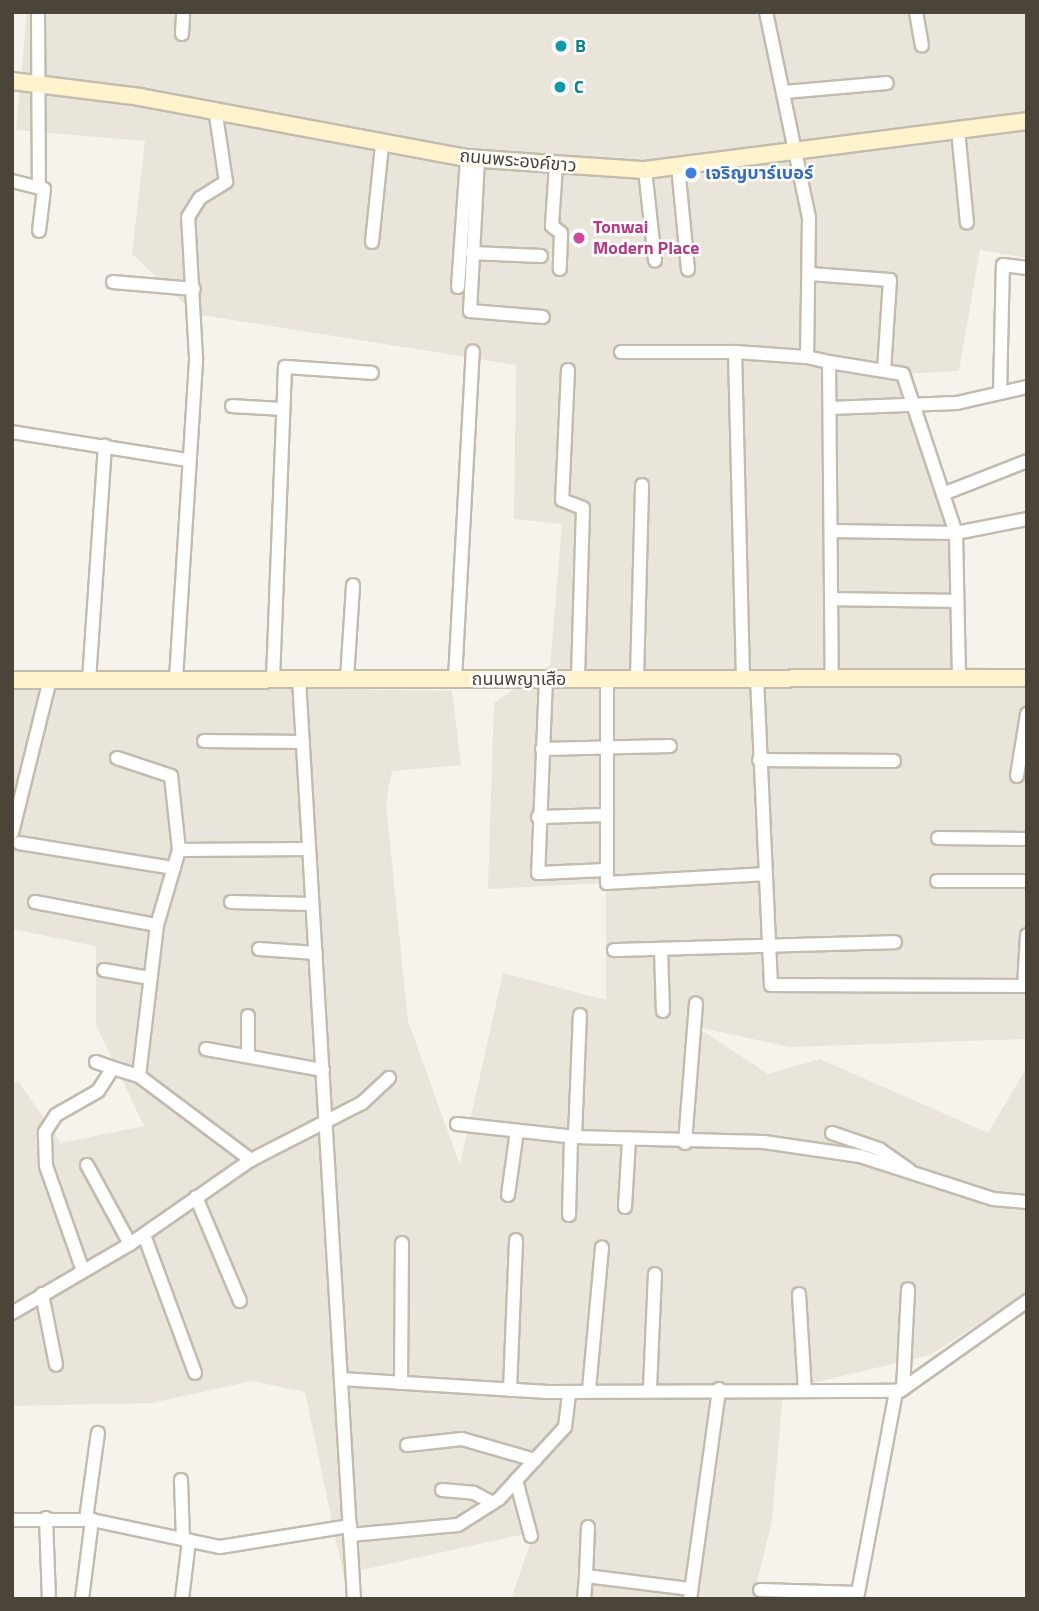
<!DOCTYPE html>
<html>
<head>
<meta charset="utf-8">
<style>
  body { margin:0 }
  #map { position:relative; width:1039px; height:1611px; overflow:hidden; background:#f6f3ec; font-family:"Titillium Web","Noto Sans Thai",sans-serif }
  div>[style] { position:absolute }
  .residential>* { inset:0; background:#eae5da }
  .roads { filter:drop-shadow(2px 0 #c2bbae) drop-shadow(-2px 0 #c2bbae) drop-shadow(0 2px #c2bbae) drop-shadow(0 -2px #c2bbae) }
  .street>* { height:12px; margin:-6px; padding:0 6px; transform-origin:6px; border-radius:6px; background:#fff }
  .secondary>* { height:16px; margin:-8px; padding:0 8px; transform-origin:8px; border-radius:8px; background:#fff3cd }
  .dots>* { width:19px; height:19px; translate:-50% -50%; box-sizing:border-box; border:4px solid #fff; border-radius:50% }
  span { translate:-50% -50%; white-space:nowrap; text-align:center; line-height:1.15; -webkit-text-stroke:5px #fff; paint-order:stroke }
  .culture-label { font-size:18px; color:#0d838f; font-weight:700 }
  .left { translate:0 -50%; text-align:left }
  .street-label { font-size:18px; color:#4b4439 }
  .shop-label { font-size:18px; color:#366cbe; font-weight:700 }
  .hotel-label { font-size:18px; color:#b23c85; font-weight:700 }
  .frame { position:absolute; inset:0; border:14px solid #4b4439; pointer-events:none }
</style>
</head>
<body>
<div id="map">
  <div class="residential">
    <div style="clip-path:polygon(27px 12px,1027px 12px,1027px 258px,980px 250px,959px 371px,903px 374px,957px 572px,958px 666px,1027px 670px,1027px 1039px,790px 1047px,697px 1027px,768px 1074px,820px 1059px,988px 1133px,1027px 1067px,1027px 1293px,930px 1355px,783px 1390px,772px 1520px,753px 1599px,511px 1599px,534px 1532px,343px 1574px,305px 1392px,252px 1381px,152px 1403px,12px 1406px,12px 1084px,18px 1081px,61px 1143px,144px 1126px,96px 1025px,96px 946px,12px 929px,12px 684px,452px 691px,461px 765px,392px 771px,386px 803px,408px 1021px,460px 1165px,503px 973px,606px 1000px,606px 883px,488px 889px,494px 703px,550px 665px,562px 524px,514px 519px,516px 365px,195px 314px,132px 254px,145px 141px,16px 130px)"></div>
  </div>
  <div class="roads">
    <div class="street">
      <div style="left:38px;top:12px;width:175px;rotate:89.7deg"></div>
      <div style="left:766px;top:12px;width:210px;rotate:78.2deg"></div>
      <div style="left:809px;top:218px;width:139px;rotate:90.8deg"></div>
      <div style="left:807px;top:357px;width:23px;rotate:13deg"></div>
      <div style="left:829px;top:362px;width:316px;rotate:89.5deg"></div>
      <div style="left:916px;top:12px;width:34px;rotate:80deg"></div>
      <div style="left:182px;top:34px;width:22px;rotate:-87deg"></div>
      <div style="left:785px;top:92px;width:102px;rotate:-5deg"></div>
      <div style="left:958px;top:130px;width:93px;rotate:84.5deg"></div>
      <div style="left:478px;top:159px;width:152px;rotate:93deg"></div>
      <div style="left:470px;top:311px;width:73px;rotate:4.7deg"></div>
      <div style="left:556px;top:165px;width:61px;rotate:93.8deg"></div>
      <div style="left:552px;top:226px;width:11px;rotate:38deg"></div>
      <div style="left:561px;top:233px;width:36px;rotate:92deg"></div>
      <div style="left:678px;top:166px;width:104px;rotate:84.5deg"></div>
      <div style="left:645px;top:170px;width:91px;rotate:83.7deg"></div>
      <div style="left:12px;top:181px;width:33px;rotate:14deg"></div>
      <div style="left:44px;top:189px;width:42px;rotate:96.8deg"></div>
      <div style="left:372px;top:242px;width:98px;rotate:-84.1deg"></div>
      <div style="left:472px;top:253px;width:69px;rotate:2.5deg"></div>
      <div style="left:810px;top:274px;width:80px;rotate:4.3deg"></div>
      <div style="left:890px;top:280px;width:90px;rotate:93.8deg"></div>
      <div style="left:113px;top:282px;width:81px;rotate:4.9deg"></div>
      <div style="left:458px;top:287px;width:129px;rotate:-86deg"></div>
      <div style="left:621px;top:352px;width:114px"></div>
      <div style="left:829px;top:362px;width:75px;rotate:9.2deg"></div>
      <div style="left:903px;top:374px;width:168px;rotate:71.6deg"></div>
      <div style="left:956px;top:533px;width:145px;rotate:88.8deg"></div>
      <div style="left:568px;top:370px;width:130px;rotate:92.6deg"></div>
      <div style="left:562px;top:500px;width:22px;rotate:21deg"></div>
      <div style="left:583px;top:508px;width:171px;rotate:91.7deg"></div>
      <div style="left:1000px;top:393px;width:128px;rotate:-88.7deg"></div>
      <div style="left:1003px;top:265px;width:24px;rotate:7deg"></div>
      <div style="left:232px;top:406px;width:51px;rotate:3.4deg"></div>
      <div style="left:830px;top:408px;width:127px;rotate:-2.3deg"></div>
      <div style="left:957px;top:403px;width:72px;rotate:-12.9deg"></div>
      <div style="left:12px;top:432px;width:177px;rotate:9.1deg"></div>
      <div style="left:943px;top:494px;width:90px;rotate:-21.4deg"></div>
      <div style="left:831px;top:531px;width:125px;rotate:0.9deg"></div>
      <div style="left:956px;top:533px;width:72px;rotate:-11.2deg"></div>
      <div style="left:832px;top:599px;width:125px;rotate:0.9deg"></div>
      <div style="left:546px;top:678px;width:195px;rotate:92.3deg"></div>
      <div style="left:538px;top:873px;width:69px;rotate:-2.5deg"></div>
      <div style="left:607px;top:678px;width:205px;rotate:90deg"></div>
      <div style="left:607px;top:883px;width:159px;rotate:-3.2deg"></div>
      <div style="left:637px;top:678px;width:193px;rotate:-88.5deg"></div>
      <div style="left:743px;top:678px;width:326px;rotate:-91.4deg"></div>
      <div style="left:735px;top:352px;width:72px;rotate:4deg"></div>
      <div style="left:757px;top:678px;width:307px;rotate:87.4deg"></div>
      <div style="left:771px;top:985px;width:253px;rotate:0.2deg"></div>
      <div style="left:1024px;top:986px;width:51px;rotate:-86.6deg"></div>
      <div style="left:176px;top:679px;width:322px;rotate:-86.4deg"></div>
      <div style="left:196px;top:358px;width:141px;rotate:-93.2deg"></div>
      <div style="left:188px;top:217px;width:22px;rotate:-58deg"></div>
      <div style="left:200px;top:198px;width:31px;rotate:-32deg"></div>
      <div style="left:226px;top:182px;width:68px;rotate:-98.5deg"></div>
      <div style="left:273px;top:679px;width:312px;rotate:-87.8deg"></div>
      <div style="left:285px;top:367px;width:87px;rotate:3.9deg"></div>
      <div style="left:299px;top:679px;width:922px;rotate:86.58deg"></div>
      <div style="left:347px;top:679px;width:94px;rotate:-86.3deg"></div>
      <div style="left:455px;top:679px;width:328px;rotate:-86.9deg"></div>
      <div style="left:89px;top:680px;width:235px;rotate:-86.1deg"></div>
      <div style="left:204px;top:741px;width:99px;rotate:0.6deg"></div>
      <div style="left:542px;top:749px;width:128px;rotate:-1.3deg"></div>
      <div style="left:117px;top:758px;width:57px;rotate:18.4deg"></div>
      <div style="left:171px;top:776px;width:74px;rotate:83.8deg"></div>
      <div style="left:179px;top:850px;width:78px;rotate:106.3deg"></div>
      <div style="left:157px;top:925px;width:152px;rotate:96.8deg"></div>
      <div style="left:139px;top:1076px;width:140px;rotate:36.9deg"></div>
      <div style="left:759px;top:760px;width:135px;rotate:0.4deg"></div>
      <div style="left:1017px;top:776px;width:63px;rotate:-80.8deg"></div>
      <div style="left:538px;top:817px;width:69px;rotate:-1.7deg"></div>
      <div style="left:12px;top:833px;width:158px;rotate:-76.1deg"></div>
      <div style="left:938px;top:838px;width:89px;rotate:0.6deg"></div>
      <div style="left:19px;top:843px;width:157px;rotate:9.2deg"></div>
      <div style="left:179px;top:850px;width:130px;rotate:-0.4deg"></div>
      <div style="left:937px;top:881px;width:90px"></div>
      <div style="left:35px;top:902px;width:124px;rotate:10.7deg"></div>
      <div style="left:231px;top:902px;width:81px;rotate:1.4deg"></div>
      <div style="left:259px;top:949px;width:57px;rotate:4deg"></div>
      <div style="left:661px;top:949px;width:62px;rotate:88.2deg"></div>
      <div style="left:614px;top:950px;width:281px;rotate:-1.6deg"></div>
      <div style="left:104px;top:970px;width:47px;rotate:9.9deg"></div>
      <div style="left:248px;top:1016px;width:39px;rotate:90deg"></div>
      <div style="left:206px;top:1049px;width:119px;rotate:10.2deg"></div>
      <div style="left:96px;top:1062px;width:18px;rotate:19deg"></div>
      <div style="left:457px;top:1124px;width:119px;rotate:6.3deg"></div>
      <div style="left:575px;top:1137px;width:189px;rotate:1.5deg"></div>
      <div style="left:764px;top:1142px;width:97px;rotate:8.3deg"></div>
      <div style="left:860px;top:1156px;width:140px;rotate:17.9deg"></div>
      <div style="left:993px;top:1199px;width:34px;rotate:5deg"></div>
      <div style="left:832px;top:1133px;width:50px;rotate:18.8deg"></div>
      <div style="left:879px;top:1149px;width:37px;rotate:35deg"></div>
      <div style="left:575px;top:1137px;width:122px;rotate:-87.7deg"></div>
      <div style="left:685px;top:1143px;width:140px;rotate:-85.5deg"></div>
      <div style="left:87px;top:1165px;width:90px;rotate:61.4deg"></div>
      <div style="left:508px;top:1195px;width:65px;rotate:-82deg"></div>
      <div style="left:196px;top:1197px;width:113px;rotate:67.1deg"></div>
      <div style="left:625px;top:1207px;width:67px;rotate:-86.6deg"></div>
      <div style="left:569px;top:1215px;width:78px;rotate:-88.5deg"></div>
      <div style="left:144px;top:1235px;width:147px;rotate:69.7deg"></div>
      <div style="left:83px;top:1271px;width:111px;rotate:-109.4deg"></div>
      <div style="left:46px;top:1166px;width:34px;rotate:-92deg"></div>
      <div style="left:45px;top:1132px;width:20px;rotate:-57deg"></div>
      <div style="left:56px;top:1115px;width:48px;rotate:-29.7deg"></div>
      <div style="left:98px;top:1091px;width:27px;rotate:-57deg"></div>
      <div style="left:113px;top:1068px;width:27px;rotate:17deg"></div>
      <div style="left:42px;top:1294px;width:72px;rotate:78.8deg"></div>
      <div style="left:799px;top:1294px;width:97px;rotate:86.5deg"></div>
      <div style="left:12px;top:1313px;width:137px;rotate:-30.3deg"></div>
      <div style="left:130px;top:1244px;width:147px;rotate:-34.8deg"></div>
      <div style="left:251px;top:1160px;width:125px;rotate:-27.2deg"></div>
      <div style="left:362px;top:1103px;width:37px;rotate:-43deg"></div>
      <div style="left:341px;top:1379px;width:207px;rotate:3.6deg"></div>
      <div style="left:548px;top:1392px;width:352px;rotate:-0.2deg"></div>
      <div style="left:900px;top:1391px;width:156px;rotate:-35.3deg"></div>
      <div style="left:401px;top:1383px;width:140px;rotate:-89.6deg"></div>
      <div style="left:650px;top:1388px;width:114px;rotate:-87.5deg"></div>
      <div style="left:903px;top:1389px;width:100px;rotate:-87.1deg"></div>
      <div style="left:510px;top:1390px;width:150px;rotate:-87.7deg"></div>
      <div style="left:589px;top:1390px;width:143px;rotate:-84.8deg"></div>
      <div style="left:407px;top:1445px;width:55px;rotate:-6.2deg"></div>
      <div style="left:462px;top:1439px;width:76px;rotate:16deg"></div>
      <div style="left:181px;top:1480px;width:59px;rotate:88.1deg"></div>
      <div style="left:516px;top:1480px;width:58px;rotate:75deg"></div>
      <div style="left:442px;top:1490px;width:32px;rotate:5deg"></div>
      <div style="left:474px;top:1493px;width:21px;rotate:28deg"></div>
      <div style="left:46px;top:1518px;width:80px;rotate:87.9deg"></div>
      <div style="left:86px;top:1519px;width:87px;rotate:-82.1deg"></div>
      <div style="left:12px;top:1520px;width:80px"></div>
      <div style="left:92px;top:1520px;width:131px;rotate:11.9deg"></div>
      <div style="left:220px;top:1547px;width:132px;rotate:-9.2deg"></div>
      <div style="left:350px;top:1535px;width:108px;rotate:-5.3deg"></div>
      <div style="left:458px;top:1525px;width:49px;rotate:-32.4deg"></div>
      <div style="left:499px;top:1499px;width:98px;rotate:-47.5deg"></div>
      <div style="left:565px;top:1427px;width:35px;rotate:-83deg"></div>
      <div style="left:586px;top:1576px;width:49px;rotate:-87.7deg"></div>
      <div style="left:760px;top:1590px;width:98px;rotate:1.8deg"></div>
      <div style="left:858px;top:1593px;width:206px;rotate:-79.3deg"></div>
      <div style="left:82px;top:1599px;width:80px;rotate:-82.8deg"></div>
      <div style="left:182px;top:1599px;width:59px;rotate:-83.2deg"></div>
      <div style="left:584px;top:1599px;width:23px;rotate:-85deg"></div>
      <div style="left:586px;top:1576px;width:106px;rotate:7.1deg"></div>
      <div style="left:690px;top:1599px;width:212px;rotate:-82.1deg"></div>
    </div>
    <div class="secondary">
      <div style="left:12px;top:81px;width:129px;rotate:7.1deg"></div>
      <div style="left:140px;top:97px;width:333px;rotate:10.6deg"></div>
      <div style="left:467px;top:158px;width:178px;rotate:3.9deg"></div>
      <div style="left:645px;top:170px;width:385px;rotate:-7.3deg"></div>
      <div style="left:12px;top:680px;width:1015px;rotate:-0.11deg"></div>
    </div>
  </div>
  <div class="dots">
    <div style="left:561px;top:46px;background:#0f9aa8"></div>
    <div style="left:560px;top:87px;background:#0f9aa8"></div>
    <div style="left:691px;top:173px;background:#3f7fe0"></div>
    <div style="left:579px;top:238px;background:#d1479c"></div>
  </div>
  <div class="culture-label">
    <span class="left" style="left:575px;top:46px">B</span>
    <span class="left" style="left:574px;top:87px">C</span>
  </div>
  <div class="street-label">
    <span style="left:518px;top:161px;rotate:5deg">ถนนพระองค์ขาว</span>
    <span style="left:519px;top:679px">ถนนพญาเสือ</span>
  </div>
  <div class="shop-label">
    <span class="left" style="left:705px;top:173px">เจริญบาร์เบอร์</span>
  </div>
  <div class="hotel-label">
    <span class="left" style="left:593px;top:238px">Tonwai<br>Modern Place</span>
  </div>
  <div class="frame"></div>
</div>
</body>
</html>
